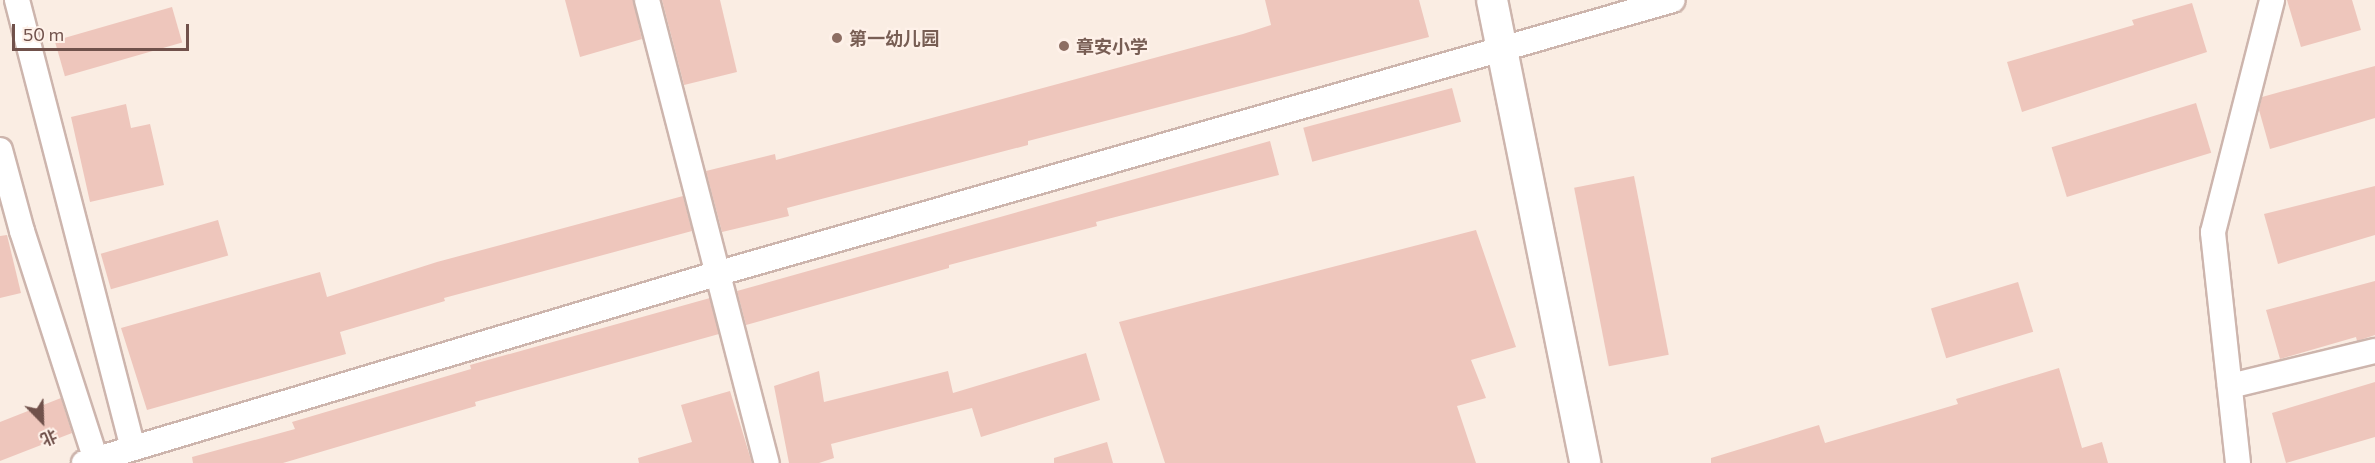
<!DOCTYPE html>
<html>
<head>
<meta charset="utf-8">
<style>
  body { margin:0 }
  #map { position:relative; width:2375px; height:463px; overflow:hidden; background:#faede3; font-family:Commissioner,"Noto Sans SC",sans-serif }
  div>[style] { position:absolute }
  .building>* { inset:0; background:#eec6bc; transform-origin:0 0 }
  .roads { filter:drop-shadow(2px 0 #cdb5ad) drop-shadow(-2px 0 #cdb5ad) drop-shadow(0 2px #cdb5ad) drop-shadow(0 -2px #cdb5ad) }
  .minor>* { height:24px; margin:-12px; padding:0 12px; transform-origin:12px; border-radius:12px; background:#fff }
  .tertiary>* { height:30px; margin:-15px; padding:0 15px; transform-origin:15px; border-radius:15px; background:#fff }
  .dots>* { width:16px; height:16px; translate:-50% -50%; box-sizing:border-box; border:3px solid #fef1e9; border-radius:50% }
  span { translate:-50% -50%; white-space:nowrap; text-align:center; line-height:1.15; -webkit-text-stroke:4.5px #fef1e9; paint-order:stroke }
  .education-label { font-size:18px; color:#785e54; font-weight:700 }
  .left { translate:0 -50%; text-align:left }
  .north { position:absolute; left:12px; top:391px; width:60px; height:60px; -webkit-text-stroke:4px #fef1e9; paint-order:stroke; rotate:157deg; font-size:16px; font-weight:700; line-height:24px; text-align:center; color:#70514b }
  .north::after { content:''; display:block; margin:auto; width:21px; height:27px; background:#70514b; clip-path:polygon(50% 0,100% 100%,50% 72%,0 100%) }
  .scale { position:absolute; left:12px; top:24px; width:177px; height:27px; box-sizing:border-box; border:3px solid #70514b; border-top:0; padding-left:8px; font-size:18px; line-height:21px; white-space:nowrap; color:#70514b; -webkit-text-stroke:4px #fef1e9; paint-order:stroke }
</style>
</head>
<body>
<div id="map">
  <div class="building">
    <div style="clip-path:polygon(565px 0,633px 0,642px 39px,580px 57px)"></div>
    <div style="clip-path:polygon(662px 0,720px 0,737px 72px,684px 85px)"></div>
    <div style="clip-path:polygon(1265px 0,1419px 0,1429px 37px,1028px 141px,1028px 145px,787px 208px,789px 216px,722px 232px,706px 171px,775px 154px,776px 160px,1243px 34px,1271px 25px)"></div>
    <div style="clip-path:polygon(2287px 0,2352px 0,2361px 30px,2301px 47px)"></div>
    <div style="clip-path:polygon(2192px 3px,2207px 52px,2022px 112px,2007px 62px,2134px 25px,2132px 20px)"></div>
    <div style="left:172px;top:7px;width:37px;height:122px;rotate:74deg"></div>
    <div style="clip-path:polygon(2375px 66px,2375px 118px,2270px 149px,2259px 110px,2262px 97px)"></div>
    <div style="left:1452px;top:88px;width:35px;height:154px;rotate:75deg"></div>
    <div style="left:2196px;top:103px;width:52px;height:151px;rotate:73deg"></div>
    <div style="clip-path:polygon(126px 104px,131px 128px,150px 124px,164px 185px,90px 202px,71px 117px)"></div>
    <div style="clip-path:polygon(1270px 141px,1279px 175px,1096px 222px,1097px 226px,949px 265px,949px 268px,746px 325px,737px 291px)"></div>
    <div style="left:1634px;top:176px;width:182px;height:61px;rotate:79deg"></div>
    <div style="clip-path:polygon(2375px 186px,2375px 235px,2278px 264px,2264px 214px)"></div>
    <div style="clip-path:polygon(683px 196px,692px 231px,444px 298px,445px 301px,340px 332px,346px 354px,147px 410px,121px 328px,320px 272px,327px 297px,437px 262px)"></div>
    <div style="left:218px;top:220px;width:37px;height:122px;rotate:74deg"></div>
    <div style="clip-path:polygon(1476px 230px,1516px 347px,1471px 360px,1486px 398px,1457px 406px,1476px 463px,1165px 463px,1119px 322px)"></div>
    <div style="clip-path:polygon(7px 235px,21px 293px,0 298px,0 236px)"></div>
    <div style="clip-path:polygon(2375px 281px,2375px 335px,2357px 341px,2356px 337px,2280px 359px,2266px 310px)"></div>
    <div style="left:2018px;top:282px;width:52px;height:91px;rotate:73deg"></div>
    <div style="clip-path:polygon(710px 298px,719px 334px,475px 402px,476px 406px,283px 463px,193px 463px,192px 457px,295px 429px,292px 422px,471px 369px,470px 365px)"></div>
    <div style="clip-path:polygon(1086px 353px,1100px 400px,981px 437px,972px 408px,831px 444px,834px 458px,819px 463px,789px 463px,774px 386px,819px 371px,824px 402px,948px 371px,953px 393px)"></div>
    <div style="clip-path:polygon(2059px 368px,2082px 448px,2102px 442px,2108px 463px,1711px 463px,1711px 458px,1819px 425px,1825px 443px,1958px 404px,1956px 399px)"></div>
    <div style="clip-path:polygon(2375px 382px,2375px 437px,2286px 463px,2272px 413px)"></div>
    <div style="clip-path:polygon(730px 391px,752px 463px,639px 463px,638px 458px,692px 442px,681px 405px)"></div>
    <div style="clip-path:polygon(61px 398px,72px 433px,0 461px,0 422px)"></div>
    <div style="clip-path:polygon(1107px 442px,1113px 463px,1054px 463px,1054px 458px)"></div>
  </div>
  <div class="roads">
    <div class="minor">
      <div style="left:17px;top:0;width:461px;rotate:75.5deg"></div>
      <div style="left:647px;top:0;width:478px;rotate:75.5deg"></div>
      <div style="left:0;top:150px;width:84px;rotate:74.8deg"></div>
      <div style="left:22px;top:231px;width:244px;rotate:72.1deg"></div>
      <div style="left:2230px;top:386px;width:149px;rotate:-13.6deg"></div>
      <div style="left:84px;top:463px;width:660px;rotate:-16.65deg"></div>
      <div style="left:716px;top:274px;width:995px;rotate:-15.98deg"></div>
      <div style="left:2238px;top:463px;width:232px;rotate:-96.2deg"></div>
      <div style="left:2213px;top:232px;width:239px;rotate:-75.7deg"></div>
    </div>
    <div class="tertiary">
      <div style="left:1492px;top:0;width:472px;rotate:78.6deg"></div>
    </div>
  </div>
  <div class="dots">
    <div style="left:837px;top:38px;background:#8d6e63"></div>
    <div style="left:1064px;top:46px;background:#8d6e63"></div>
  </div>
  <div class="education-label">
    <span class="left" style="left:849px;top:38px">第一幼儿园</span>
    <span class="left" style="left:1076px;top:46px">章安小学</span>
  </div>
  <div class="north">北</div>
  <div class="scale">50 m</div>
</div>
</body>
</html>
